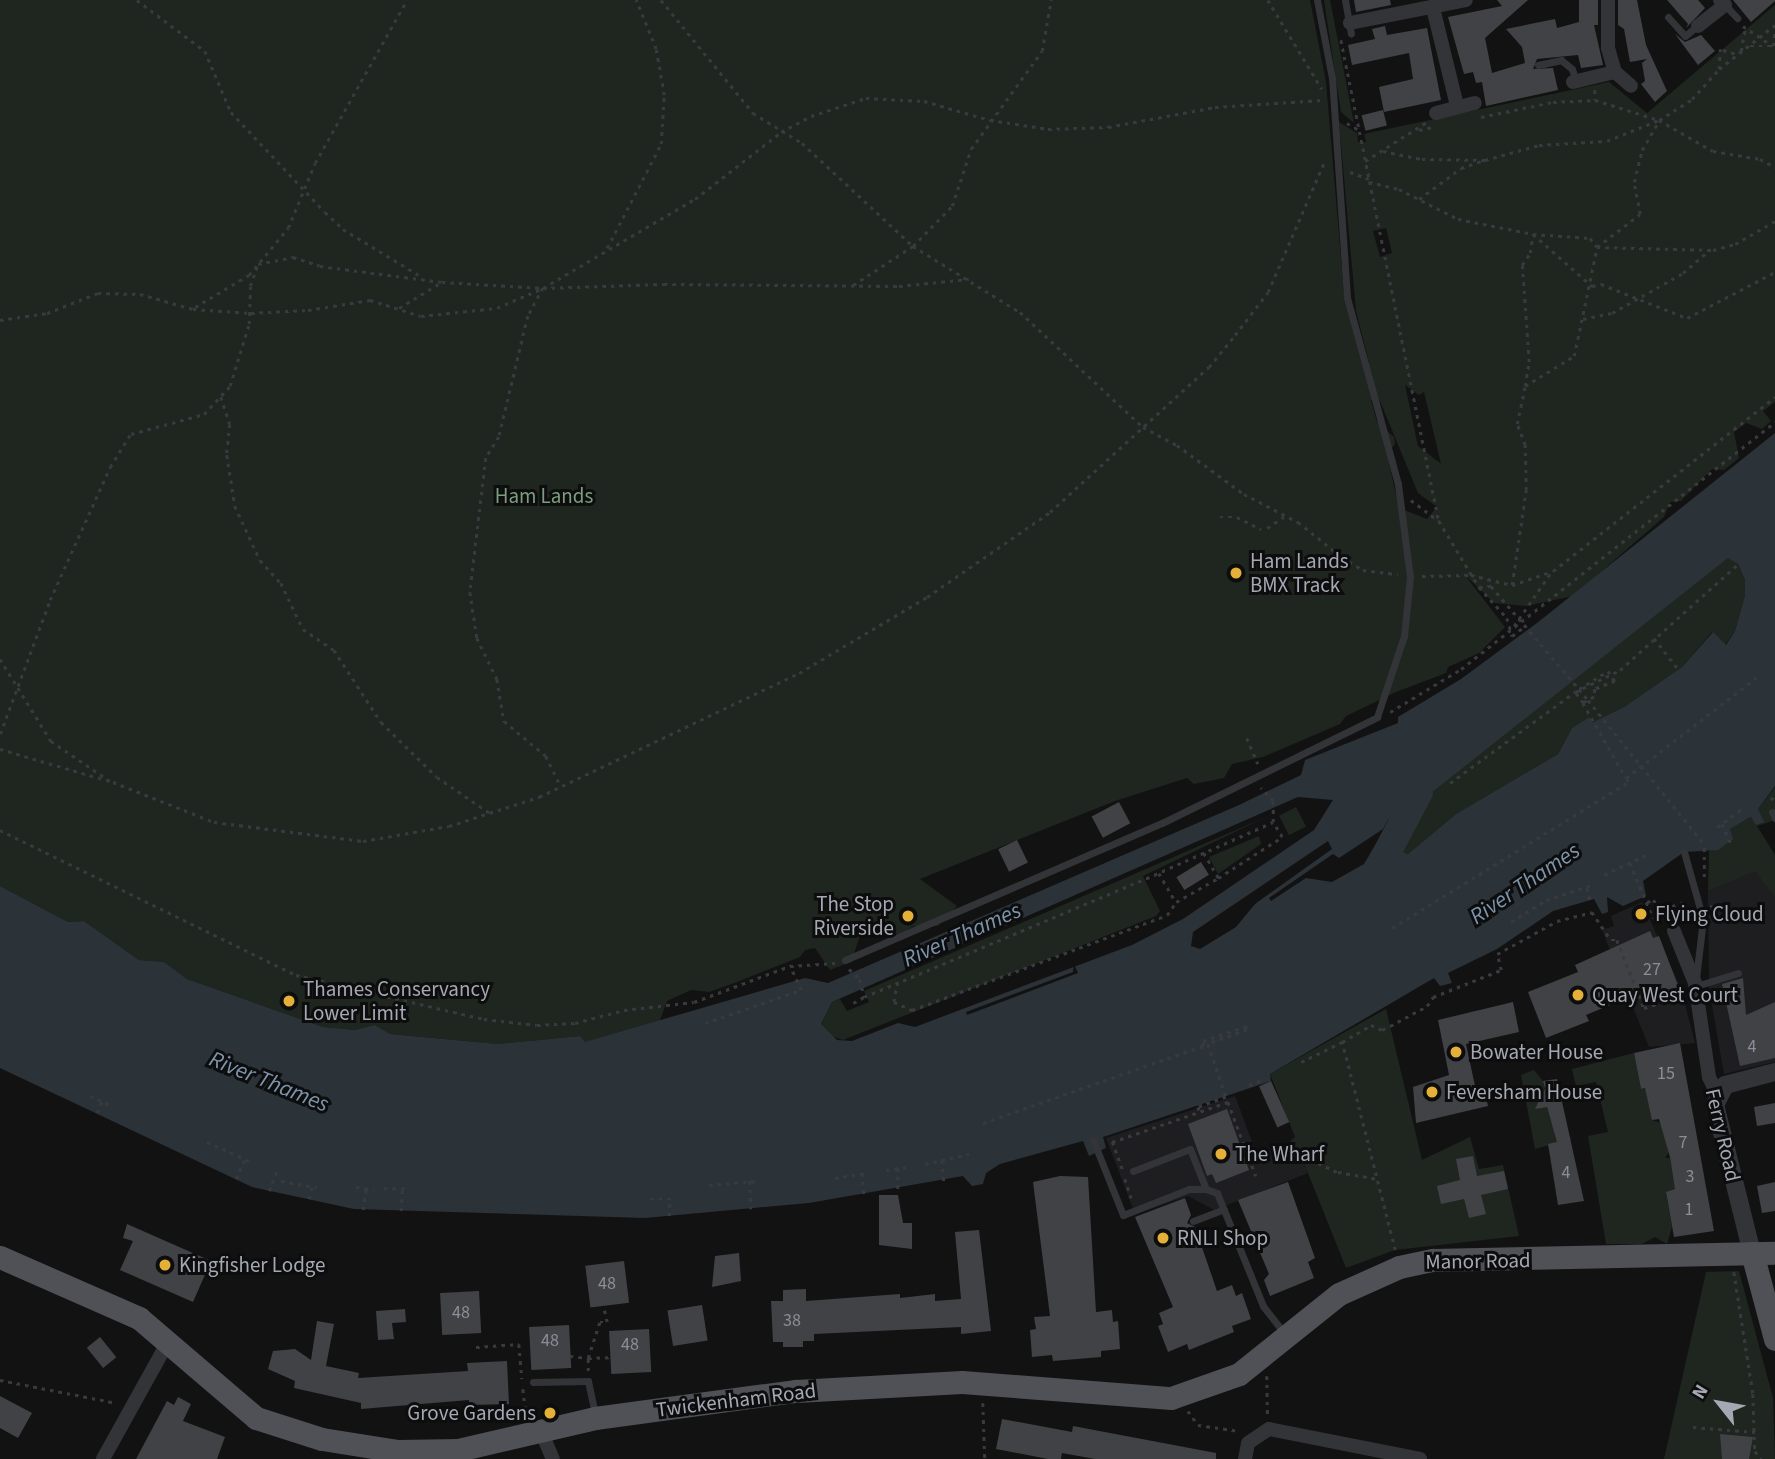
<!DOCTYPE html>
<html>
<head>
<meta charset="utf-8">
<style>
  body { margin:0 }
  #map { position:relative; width:1775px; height:1459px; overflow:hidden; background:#121213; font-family:"Source Sans 3",sans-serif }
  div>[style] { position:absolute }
  .built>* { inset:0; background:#1e1e20 }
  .green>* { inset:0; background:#1e261f; transform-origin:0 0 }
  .water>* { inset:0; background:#2b3238 }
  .pier>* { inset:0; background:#121213 }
  .river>* { height:28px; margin:-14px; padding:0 14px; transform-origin:14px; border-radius:14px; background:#2b3238 }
  .building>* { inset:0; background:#414246; transform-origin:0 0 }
  .path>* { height:2.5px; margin-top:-1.25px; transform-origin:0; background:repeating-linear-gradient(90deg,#393a3f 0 3.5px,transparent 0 8.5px) }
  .service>* { height:7px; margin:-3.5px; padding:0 3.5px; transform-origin:3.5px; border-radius:3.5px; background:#333438 }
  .minor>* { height:14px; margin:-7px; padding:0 7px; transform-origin:7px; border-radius:7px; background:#333438 }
  .tertiary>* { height:18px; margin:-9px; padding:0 9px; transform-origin:9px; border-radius:9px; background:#333438 }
  .primary>* { height:23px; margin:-11.5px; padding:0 11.5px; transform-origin:11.5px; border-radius:11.5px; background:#4f5157 }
  .path-bridge>* { height:2.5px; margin-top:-1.25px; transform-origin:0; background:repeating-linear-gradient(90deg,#393a3f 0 3.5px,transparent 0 8.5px) }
  .dots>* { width:19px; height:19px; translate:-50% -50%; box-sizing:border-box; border:4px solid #0d0d0e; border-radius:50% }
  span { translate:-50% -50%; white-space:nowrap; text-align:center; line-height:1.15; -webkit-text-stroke:6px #0d0d0e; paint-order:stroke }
  .number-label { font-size:18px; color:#8b8e98 }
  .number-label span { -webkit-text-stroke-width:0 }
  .park-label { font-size:21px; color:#7c9d7f }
  .poi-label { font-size:21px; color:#a4a8b3 }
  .left { translate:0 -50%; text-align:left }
  .right { translate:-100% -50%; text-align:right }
  .street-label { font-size:21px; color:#a4a8b3 }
  .water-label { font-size:23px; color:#7d95ac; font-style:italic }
  .north { position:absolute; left:1684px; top:1368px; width:70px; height:70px; -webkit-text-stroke:5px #0d0d0e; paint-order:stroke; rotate:301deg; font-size:19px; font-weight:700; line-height:28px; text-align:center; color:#a4a8b3 }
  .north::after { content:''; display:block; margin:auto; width:24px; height:32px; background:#a4a8b3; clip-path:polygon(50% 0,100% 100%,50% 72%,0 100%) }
</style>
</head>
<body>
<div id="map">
  <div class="built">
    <div style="clip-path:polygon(1775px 861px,1775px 1062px,1724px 1074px,1709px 988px,1708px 891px)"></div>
    <div style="clip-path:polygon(1642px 902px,1681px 989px,1695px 1043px,1649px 1047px,1602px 930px,1614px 926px,1611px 916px)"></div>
    <div style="clip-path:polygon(1235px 1096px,1257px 1155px,1288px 1143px,1293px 1154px,1300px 1153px,1308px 1173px,1214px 1210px,1188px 1196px,1135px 1214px,1106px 1138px)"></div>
  </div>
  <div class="green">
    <div style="clip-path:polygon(evenodd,0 0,1310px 0,1326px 82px,1344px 294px,1363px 366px,1369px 362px,1356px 311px,1339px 122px,1357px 133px,1358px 142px,1366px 142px,1364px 134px,1609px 82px,1647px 113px,1775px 5px,1775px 402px,1763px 411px,1771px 421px,1762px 429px,1746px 423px,1734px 432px,1739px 458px,1724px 470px,1712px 469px,1681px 501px,1670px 502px,1664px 517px,1573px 596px,1526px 606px,1494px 603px,1464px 574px,1505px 627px,1479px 653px,1448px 667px,1446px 673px,1396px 692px,1346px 716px,1340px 724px,1263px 757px,1232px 764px,1224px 778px,1194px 784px,1187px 778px,1115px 801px,920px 879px,957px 906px,938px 926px,914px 926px,891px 939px,873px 931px,860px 936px,851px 962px,830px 970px,815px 948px,805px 950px,800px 957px,737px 982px,709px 992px,691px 990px,667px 1001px,659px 1023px,585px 1043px,580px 1036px,498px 1044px,390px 1034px,375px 1025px,355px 1030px,323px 1027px,187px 979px,164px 962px,139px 960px,84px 921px,68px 922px,0 886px,0 0,1386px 228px,1392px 253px,1380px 257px,1373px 231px,1386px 228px,0 0,1405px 385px,1419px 395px,1424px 392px,1441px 464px,1418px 446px,1405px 385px,0 0,1371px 400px,1380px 401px,1418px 493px,1437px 507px,1427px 519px,1399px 508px,1387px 454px,1395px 444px,1394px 437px,1377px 422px,1371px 400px)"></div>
    <div style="clip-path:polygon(1324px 0,1330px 0,1354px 123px,1341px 112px)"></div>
    <div style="clip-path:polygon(1729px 557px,1738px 564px,1745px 580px,1745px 595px,1735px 631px,1725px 645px,1712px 632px,1682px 667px,1624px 707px,1593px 722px,1589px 717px,1572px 728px,1558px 754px,1456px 814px,1408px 854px,1377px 842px,1389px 818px,1409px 829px,1425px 797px)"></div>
    <div style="clip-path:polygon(1775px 787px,1775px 820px,1757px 826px,1775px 855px,1775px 897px,1755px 871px,1708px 891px,1709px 851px,1729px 829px,1752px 817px)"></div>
    <div style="left:1296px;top:807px;width:22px;height:19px;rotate:63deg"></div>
    <div style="clip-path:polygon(1266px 817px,1143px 876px,1160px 911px,1156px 916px,843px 1040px,826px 1034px,821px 1025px,832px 1002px,840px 999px,847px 1011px,869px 1002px,864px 991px)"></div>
    <div style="clip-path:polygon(1259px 836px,1261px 844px,1218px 874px,1209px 857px)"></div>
    <div style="clip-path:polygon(1386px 1009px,1422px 1160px,1470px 1137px,1479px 1169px,1503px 1165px,1519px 1236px,1395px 1250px,1346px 1268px,1300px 1153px,1293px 1154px,1288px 1143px,1295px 1137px,1270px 1074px)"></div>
    <div style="clip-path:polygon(1634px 1053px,1641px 1089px,1654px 1087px,1652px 1120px,1664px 1124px,1669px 1152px,1665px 1158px,1670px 1158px,1676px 1189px,1666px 1193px,1672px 1227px,1667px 1244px,1655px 1237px,1642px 1244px,1606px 1244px,1588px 1136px,1608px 1132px,1596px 1082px,1576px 1086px,1572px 1069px)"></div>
    <div style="clip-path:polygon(1534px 1070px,1543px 1081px,1546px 1098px,1537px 1104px,1547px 1107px,1551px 1122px,1572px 1139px,1535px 1149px,1521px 1075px)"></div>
    <div style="clip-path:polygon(1739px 1271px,1773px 1398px,1775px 1459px,1664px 1459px,1706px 1272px)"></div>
  </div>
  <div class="water">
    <div style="clip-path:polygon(evenodd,1775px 433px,1775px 786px,1758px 809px,1764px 822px,1756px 825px,1751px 817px,1730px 829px,1733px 839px,1718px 850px,1684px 852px,1643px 881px,1646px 896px,1623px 906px,1607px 897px,1608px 912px,1602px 914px,1594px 899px,1553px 911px,1497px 949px,1448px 973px,1452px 983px,1440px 986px,1434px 978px,1270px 1074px,1271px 1081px,1103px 1137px,1106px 1148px,1089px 1156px,1083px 1141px,1000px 1164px,986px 1173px,983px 1184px,972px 1186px,963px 1176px,809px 1203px,645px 1218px,354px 1209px,252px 1187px,0 1068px,0 886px,68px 922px,84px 921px,139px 960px,164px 962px,187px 979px,323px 1027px,355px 1030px,375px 1025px,390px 1034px,498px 1044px,580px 1036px,585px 1042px,805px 978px,828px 983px,1239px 805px,1301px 775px,1305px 760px,1398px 723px,1398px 717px,1461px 679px,1537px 623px,1775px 433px,1728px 558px,1738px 564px,1745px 580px,1745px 595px,1735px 631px,1726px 645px,1713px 632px,1682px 667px,1624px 707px,1593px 722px,1589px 717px,1572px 728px,1558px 754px,1456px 814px,1408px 854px,1377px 842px,1364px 864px,1332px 882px,1306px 878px,1271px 901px,1269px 898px,1333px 854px,1339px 858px,1383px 829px,1389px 818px,1409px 829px,1426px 797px,1728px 558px,1775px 433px,1298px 797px,1333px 800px,1314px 830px,1183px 919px,1132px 945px,915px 1027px,898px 1023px,852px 1041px,837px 1040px,821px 1024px,832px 1002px,1298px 797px,1775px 433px,1328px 841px,1332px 849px,1255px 904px,1236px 927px,1200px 949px,1191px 946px,1193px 932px,1328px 841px)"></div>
  </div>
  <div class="pier">
    <div style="clip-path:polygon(1074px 964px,1078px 973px,967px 1015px,966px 1012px,1073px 972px)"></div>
  </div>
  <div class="river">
    <div style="left:1371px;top:883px;width:103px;rotate:-62.2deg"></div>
  </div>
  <div class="building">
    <div style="clip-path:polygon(1354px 0,1390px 0,1391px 5px,1356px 12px)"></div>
    <div style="clip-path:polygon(1497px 0,1528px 0,1485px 38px,1492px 73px,1525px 63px,1522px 47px,1506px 29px,1555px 19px,1557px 28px,1579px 22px,1579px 0,1598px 0,1598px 25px,1594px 25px,1603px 65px,1581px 68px,1578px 55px,1537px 59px,1533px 69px,1553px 68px,1558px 90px,1486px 106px,1482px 82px,1476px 83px,1473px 72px,1464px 74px,1448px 17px,1502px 6px)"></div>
    <div style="clip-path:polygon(1618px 0,1637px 0,1646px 45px,1667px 91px,1655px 102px,1641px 84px,1645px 81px,1642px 63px,1647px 59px,1630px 62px,1624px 29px,1618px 25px)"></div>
    <div style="clip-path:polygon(1667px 0,1698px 0,1705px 8px,1686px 28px,1688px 24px)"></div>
    <div style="clip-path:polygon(1733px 0,1775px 0,1775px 1px,1751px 22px)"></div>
    <div style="clip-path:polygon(1385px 26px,1387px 35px,1427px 28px,1441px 100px,1384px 112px,1379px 87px,1413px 79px,1409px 53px,1352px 65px,1348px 45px,1375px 39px,1372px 29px)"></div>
    <div style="clip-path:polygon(1675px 34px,1685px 42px,1701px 35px,1715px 51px,1698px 65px)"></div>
    <div style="left:1383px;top:110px;width:16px;height:22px;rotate:76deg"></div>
    <div style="left:1119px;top:802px;width:24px;height:31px;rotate:62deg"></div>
    <div style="left:1017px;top:840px;width:25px;height:21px;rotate:64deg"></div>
    <div style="left:1201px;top:862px;width:15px;height:29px;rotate:58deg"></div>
    <div style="clip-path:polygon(1650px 931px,1653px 938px,1659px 936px,1679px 988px,1645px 1001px,1641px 992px,1586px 1015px,1589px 1021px,1546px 1038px,1528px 992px,1578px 972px,1575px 965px)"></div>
    <div style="clip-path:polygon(1743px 978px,1746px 1015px,1775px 1002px,1775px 1058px,1740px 1066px,1722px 984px)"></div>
    <div style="clip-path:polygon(1513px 1002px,1519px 1032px,1466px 1044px,1477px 1095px,1485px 1093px,1488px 1106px,1416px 1123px,1413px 1087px,1449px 1075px,1438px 1020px)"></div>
    <div style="clip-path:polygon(1680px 1043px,1714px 1231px,1674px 1237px,1666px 1192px,1675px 1189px,1670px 1157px,1659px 1119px,1652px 1120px,1645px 1088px,1641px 1089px,1634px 1053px)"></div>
    <div style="clip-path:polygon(1557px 1079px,1584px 1201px,1558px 1205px,1548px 1144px,1557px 1142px,1547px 1107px,1535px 1109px,1545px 1089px,1543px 1081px)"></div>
    <div style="left:1271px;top:1081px;width:45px;height:13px;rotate:66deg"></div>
    <div style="clip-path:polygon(1775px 1103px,1775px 1123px,1757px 1126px,1754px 1107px)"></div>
    <div style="clip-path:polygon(1227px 1109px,1249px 1170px,1216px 1183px,1212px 1174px,1207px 1176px,1188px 1124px)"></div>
    <div style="clip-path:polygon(1473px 1156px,1477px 1176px,1504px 1171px,1508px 1189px,1481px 1195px,1486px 1214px,1469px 1218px,1464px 1199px,1441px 1204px,1437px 1186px,1460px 1180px,1456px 1159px)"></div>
    <div style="clip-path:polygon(1060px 1176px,1088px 1177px,1096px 1312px,1112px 1310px,1113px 1322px,1118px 1321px,1120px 1349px,1101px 1351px,1101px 1357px,1053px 1361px,1052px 1355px,1032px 1357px,1030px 1330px,1036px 1329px,1034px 1317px,1050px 1316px,1033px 1182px)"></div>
    <div style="clip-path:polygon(1288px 1182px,1315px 1258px,1308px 1262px,1314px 1278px,1270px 1296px,1264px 1280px,1269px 1274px,1238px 1200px)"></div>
    <div style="clip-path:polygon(1775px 1182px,1775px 1211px,1762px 1213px,1757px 1186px)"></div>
    <div style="clip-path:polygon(879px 1195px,898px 1195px,903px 1223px,912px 1223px,912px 1249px,879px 1245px)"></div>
    <div style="clip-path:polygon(1185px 1198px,1191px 1215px,1187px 1223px,1195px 1227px,1217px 1291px,1232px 1285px,1236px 1296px,1242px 1293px,1251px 1319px,1232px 1326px,1234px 1332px,1189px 1350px,1187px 1344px,1168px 1352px,1158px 1326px,1163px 1324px,1159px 1313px,1173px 1307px,1135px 1217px)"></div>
    <div style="clip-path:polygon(127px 1224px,211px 1261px,193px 1302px,120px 1270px,133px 1241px,123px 1238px)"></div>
    <div style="clip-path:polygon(979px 1230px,991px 1331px,961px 1334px,961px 1327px,814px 1334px,814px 1341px,803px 1341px,803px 1347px,783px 1347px,783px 1342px,773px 1342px,771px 1301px,783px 1301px,783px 1290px,806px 1289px,806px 1301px,900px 1294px,900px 1298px,935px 1294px,935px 1301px,961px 1299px,955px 1232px)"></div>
    <div style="clip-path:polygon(739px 1253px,741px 1281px,712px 1287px,715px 1256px)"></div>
    <div style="left:624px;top:1261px;width:42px;height:39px;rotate:83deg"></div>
    <div style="left:479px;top:1291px;width:42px;height:39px;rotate:87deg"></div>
    <div style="left:702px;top:1305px;width:36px;height:35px;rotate:81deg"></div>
    <div style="clip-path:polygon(405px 1309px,406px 1322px,392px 1323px,394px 1339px,378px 1340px,376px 1311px)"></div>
    <div style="clip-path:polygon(317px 1321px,334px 1324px,326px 1366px,359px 1373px,358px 1378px,468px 1371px,467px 1363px,507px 1361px,509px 1404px,469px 1405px,469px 1400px,361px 1409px,361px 1403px,294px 1388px,295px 1381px,268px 1369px,273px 1351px,295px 1349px,311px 1360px)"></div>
    <div style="left:569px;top:1325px;width:43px;height:40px;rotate:87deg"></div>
    <div style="left:649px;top:1329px;width:43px;height:40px;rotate:87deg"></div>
    <div style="left:100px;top:1337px;width:26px;height:17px;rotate:51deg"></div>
    <div style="clip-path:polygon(0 1396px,32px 1413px,18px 1438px,0 1428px)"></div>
    <div style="clip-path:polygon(178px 1397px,191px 1404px,183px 1421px,225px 1437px,217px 1459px,136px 1459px,167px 1401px,174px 1405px)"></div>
    <div style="clip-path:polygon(1002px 1419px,1072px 1432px,1073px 1426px,1216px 1453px,1216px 1459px,1095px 1459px,1062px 1453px,1061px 1459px,1048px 1459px,996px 1449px)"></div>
    <div style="clip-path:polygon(1720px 1434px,1753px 1437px,1749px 1459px,1722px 1459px)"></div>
  </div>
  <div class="path">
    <div style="left:137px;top:0;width:85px;rotate:36.9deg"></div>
    <div style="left:205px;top:51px;width:66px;rotate:66.9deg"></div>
    <div style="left:231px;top:112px;width:137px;rotate:46.8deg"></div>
    <div style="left:325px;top:212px;width:25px;rotate:43deg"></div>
    <div style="left:343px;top:229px;width:92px;rotate:31.3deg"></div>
    <div style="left:661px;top:0;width:146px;rotate:50.8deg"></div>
    <div style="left:753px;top:113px;width:57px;rotate:31.5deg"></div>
    <div style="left:802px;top:143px;width:151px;rotate:42.9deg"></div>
    <div style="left:913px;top:246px;width:126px;rotate:31.7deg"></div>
    <div style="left:1020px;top:312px;width:168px;rotate:43.1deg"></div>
    <div style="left:1143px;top:427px;width:38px;rotate:28deg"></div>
    <div style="left:1177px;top:445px;width:83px;rotate:36.2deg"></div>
    <div style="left:1244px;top:494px;width:61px;rotate:27.4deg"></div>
    <div style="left:1298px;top:522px;width:56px;rotate:38.5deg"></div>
    <div style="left:1342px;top:557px;width:25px;rotate:32deg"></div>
    <div style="left:1363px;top:570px;width:35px;rotate:7deg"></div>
    <div style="left:1268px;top:0;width:104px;rotate:58.8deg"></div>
    <div style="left:1743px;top:26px;width:36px;rotate:34deg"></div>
    <div style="left:1773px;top:46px;width:16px;rotate:-83deg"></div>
    <div style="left:1341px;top:40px;width:491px;rotate:78.5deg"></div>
    <div style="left:1439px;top:521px;width:77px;rotate:58.8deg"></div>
    <div style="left:1479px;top:587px;width:42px;rotate:47.9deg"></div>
    <div style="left:1507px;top:618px;width:19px;rotate:74deg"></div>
    <div style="left:1512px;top:636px;width:18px;rotate:-38deg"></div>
    <div style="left:1750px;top:46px;width:22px"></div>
    <div style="left:1723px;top:50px;width:14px;rotate:17deg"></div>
    <div style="left:1741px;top:51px;width:23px;rotate:-80deg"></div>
    <div style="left:1719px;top:69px;width:20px;rotate:-87deg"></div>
    <div style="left:1595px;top:90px;width:10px;rotate:90deg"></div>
    <div style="left:1595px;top:100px;width:67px;rotate:17.4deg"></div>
    <div style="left:1659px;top:120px;width:39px;rotate:-32deg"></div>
    <div style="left:1692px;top:99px;width:40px;rotate:-48deg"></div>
    <div style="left:1719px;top:69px;width:71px;rotate:-38.2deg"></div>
    <div style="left:1481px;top:117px;width:74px;rotate:-11.8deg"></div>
    <div style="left:1553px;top:102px;width:42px;rotate:-2.7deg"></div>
    <div style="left:1659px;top:120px;width:62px;rotate:29.9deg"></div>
    <div style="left:1713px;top:151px;width:48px;rotate:9.7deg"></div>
    <div style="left:1760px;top:159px;width:17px;rotate:28deg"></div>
    <div style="left:1347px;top:123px;width:14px;rotate:30deg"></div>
    <div style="left:1419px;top:130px;width:14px;rotate:-12deg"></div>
    <div style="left:1383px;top:151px;width:40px;rotate:12deg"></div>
    <div style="left:1422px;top:159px;width:63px;rotate:0.9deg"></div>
    <div style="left:1485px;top:160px;width:56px;rotate:-15.5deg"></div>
    <div style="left:1539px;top:145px;width:68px;rotate:-3.4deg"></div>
    <div style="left:1607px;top:141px;width:56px;rotate:-22deg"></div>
    <div style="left:1365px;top:161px;width:73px;rotate:-32.2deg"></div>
    <div style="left:1350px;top:172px;width:20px;rotate:20deg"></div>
    <div style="left:1369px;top:182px;width:31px;rotate:13deg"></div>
    <div style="left:1399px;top:189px;width:66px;rotate:27deg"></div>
    <div style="left:1458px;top:219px;width:76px;rotate:11.3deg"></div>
    <div style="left:1533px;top:234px;width:79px;rotate:41.4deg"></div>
    <div style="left:1592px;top:286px;width:9px;rotate:-13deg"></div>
    <div style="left:1601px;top:284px;width:92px;rotate:21.6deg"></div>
    <div style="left:1687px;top:318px;width:99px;rotate:-27.6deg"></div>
    <div style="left:1419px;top:199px;width:52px;rotate:-36.4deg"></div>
    <div style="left:1461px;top:168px;width:21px;rotate:-19deg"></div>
    <div style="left:607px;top:248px;width:117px;rotate:-62.6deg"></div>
    <div style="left:661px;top:144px;width:49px;rotate:-86.5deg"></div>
    <div style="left:664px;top:95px;width:47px;rotate:-99.9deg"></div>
    <div style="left:656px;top:49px;width:53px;rotate:-112.2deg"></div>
    <div style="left:853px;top:285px;width:72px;rotate:-33deg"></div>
    <div style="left:913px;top:246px;width:56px;rotate:-45.7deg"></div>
    <div style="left:952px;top:206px;width:60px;rotate:-71.6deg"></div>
    <div style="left:971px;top:149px;width:121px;rotate:-54.1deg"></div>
    <div style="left:1042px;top:51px;width:52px;rotate:-80deg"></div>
    <div style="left:543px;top:288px;width:32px;rotate:118deg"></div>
    <div style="left:528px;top:316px;width:124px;rotate:103.5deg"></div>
    <div style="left:499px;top:437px;width:25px;rotate:122deg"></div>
    <div style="left:486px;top:458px;width:135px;rotate:96.8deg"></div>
    <div style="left:470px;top:592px;width:47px;rotate:81.3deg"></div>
    <div style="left:477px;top:638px;width:46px;rotate:64deg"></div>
    <div style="left:497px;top:679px;width:43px;rotate:80.5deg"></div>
    <div style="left:504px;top:721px;width:55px;rotate:39.8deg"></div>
    <div style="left:546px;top:756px;width:34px;rotate:64deg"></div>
    <div style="left:195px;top:307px;width:63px;rotate:-30.7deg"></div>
    <div style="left:249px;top:275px;width:61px;rotate:-50.3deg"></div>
    <div style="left:288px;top:228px;width:70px;rotate:-67.4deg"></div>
    <div style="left:315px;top:163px;width:187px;rotate:-60.6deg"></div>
    <div style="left:399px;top:308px;width:50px;rotate:-31.2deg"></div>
    <div style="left:442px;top:282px;width:101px;rotate:3.4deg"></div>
    <div style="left:543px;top:288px;width:121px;rotate:-1.9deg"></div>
    <div style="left:664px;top:284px;width:235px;rotate:0.5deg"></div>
    <div style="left:899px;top:286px;width:70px;rotate:-5.7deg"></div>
    <div style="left:1583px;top:319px;width:30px;rotate:-12deg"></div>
    <div style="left:1612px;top:313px;width:81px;rotate:-29.4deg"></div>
    <div style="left:1683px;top:273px;width:35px;rotate:-41deg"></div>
    <div style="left:0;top:320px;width:48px;rotate:-8.5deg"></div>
    <div style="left:47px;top:313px;width:55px;rotate:-21.4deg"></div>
    <div style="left:98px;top:293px;width:42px;rotate:1.4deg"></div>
    <div style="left:140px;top:294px;width:55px;rotate:15.8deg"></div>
    <div style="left:193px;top:309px;width:58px;rotate:3.9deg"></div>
    <div style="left:251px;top:313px;width:57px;rotate:-3deg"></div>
    <div style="left:308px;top:310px;width:63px;rotate:-9.2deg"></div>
    <div style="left:370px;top:300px;width:53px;rotate:17.4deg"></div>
    <div style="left:421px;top:316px;width:76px;rotate:-6deg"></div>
    <div style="left:497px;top:308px;width:50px;rotate:-23.5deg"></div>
    <div style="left:543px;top:288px;width:176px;rotate:-30.4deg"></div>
    <div style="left:695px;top:199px;width:109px;rotate:-37.9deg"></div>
    <div style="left:781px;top:132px;width:34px;rotate:-28deg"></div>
    <div style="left:811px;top:116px;width:58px;rotate:-18.1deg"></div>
    <div style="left:866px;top:98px;width:58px;rotate:3deg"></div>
    <div style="left:924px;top:101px;width:69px;rotate:16.1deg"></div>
    <div style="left:990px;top:120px;width:59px;rotate:8.8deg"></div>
    <div style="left:1048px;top:129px;width:60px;rotate:-1.9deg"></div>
    <div style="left:1108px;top:127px;width:109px;rotate:-10.6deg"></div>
    <div style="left:1215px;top:107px;width:107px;rotate:-3.7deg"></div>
    <div style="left:1525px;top:386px;width:24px;rotate:-81deg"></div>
    <div style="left:1529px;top:362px;width:97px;rotate:-94.1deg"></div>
    <div style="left:1522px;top:265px;width:14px;rotate:-56deg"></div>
    <div style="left:1530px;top:253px;width:19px;rotate:-81deg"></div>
    <div style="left:1533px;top:234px;width:57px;rotate:4deg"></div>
    <div style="left:1590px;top:238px;width:11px;rotate:52deg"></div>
    <div style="left:1597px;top:247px;width:116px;rotate:1.5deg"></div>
    <div style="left:1713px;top:250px;width:23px;rotate:-15deg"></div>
    <div style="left:1735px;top:244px;width:46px;rotate:-29.9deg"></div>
    <div style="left:221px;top:397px;width:28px;rotate:72deg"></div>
    <div style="left:230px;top:424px;width:31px;rotate:96deg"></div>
    <div style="left:227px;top:455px;width:52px;rotate:81.1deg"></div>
    <div style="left:235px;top:506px;width:60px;rotate:65.2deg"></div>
    <div style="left:260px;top:560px;width:31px;rotate:48deg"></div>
    <div style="left:281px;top:583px;width:51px;rotate:64.4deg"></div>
    <div style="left:303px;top:629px;width:37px;rotate:34deg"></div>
    <div style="left:334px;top:650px;width:86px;rotate:56.9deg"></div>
    <div style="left:381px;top:722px;width:78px;rotate:44.5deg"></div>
    <div style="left:437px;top:777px;width:64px;rotate:34.2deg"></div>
    <div style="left:1411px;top:500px;width:35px;rotate:37deg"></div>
    <div style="left:1220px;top:517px;width:17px"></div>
    <div style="left:1237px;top:517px;width:27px;rotate:27deg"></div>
    <div style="left:1267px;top:528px;width:22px;rotate:-34deg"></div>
    <div style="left:1422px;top:576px;width:49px;rotate:-1.2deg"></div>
    <div style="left:1471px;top:575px;width:42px;rotate:13.7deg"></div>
    <div style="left:1512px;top:585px;width:43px;rotate:-18.9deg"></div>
    <div style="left:1553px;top:571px;width:282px;rotate:-38.1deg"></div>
    <div style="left:1512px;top:585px;width:96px;rotate:-81.6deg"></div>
    <div style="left:1526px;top:490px;width:45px;rotate:-91.3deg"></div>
    <div style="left:1525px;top:445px;width:22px;rotate:-111deg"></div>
    <div style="left:1517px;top:424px;width:39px;rotate:-78deg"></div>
    <div style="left:1525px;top:386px;width:57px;rotate:-31.5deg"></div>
    <div style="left:1574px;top:356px;width:111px;rotate:-78.1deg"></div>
    <div style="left:1597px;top:247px;width:54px;rotate:-37.5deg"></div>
    <div style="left:1640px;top:214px;width:33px;rotate:-101deg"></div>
    <div style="left:1634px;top:182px;width:33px;rotate:-76deg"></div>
    <div style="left:1642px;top:150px;width:34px;rotate:-60deg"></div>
    <div style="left:1479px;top:587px;width:12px;rotate:-5deg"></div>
    <div style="left:1514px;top:626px;width:67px;rotate:-55.4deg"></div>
    <div style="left:1654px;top:638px;width:41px;rotate:52deg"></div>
    <div style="left:0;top:659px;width:97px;rotate:58.1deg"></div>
    <div style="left:51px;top:741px;width:71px;rotate:34.1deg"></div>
    <div style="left:1579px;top:689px;width:14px;rotate:51deg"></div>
    <div style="left:1595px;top:689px;width:8px;rotate:97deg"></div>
    <div style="left:1594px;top:697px;width:13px;rotate:151deg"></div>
    <div style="left:1583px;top:703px;width:86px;rotate:60.2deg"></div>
    <div style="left:1583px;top:703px;width:14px;rotate:-126deg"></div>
    <div style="left:1575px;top:692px;width:50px;rotate:-26.1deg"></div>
    <div style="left:1620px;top:670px;width:159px;rotate:-41.9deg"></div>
    <div style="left:1390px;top:712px;width:83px;rotate:-31.2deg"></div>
    <div style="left:1461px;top:669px;width:400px;rotate:-38.2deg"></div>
    <div style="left:0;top:734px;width:143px;rotate:-69.5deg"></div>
    <div style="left:50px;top:600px;width:146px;rotate:-65.7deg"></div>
    <div style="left:110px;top:467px;width:39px;rotate:-58deg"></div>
    <div style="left:131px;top:434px;width:76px;rotate:-15.3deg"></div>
    <div style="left:204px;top:414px;width:38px;rotate:-47deg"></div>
    <div style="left:230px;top:386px;width:65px;rotate:-73deg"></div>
    <div style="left:249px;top:324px;width:38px;rotate:-88deg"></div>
    <div style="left:250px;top:286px;width:23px;rotate:-70deg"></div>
    <div style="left:258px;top:264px;width:36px;rotate:-11deg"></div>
    <div style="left:293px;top:257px;width:28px;rotate:18deg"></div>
    <div style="left:320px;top:266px;width:123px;rotate:7.5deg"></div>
    <div style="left:1247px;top:738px;width:28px;rotate:67deg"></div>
    <div style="left:0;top:749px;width:118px;rotate:16.3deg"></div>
    <div style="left:113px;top:782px;width:109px;rotate:21.6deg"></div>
    <div style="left:214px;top:822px;width:150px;rotate:7.3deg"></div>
    <div style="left:363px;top:841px;width:87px;rotate:-9.9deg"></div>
    <div style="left:449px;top:826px;width:95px;rotate:-17.9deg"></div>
    <div style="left:539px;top:797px;width:288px;rotate:-25.5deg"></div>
    <div style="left:799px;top:673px;width:149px;rotate:-30.7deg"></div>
    <div style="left:927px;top:597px;width:150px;rotate:-34.6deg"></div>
    <div style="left:1050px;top:512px;width:215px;rotate:-42.4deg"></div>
    <div style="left:1209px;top:367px;width:41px;rotate:-50.9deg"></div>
    <div style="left:1235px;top:335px;width:54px;rotate:-52.5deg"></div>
    <div style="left:1268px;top:292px;width:144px;rotate:-66.6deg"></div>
    <div style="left:1450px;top:783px;width:155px;rotate:-36.1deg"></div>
    <div style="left:1771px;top:800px;width:7px;rotate:-56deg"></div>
    <div style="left:1722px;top:824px;width:23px;rotate:65deg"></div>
    <div style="left:1717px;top:827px;width:34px;rotate:-36deg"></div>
    <div style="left:0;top:830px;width:330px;rotate:26.1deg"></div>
    <div style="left:296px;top:975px;width:193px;rotate:13.2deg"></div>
    <div style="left:484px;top:1019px;width:53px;rotate:6.5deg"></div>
    <div style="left:537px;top:1025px;width:38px;rotate:-3deg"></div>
    <div style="left:575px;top:1023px;width:51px;rotate:-14.9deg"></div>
    <div style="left:624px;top:1010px;width:70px;rotate:-6.5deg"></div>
    <div style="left:694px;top:1002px;width:103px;rotate:-20.6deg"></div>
    <div style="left:790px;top:966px;width:45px;rotate:-3.8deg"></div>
    <div style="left:1630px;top:863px;width:60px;rotate:67.3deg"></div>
    <div style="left:1159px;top:873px;width:34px;rotate:60deg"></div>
    <div style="left:1604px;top:875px;width:51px;rotate:-25.6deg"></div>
    <div style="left:1704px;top:877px;width:33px;rotate:-90deg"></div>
    <div style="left:1218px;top:878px;width:76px;rotate:-32.6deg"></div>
    <div style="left:1282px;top:837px;width:17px;rotate:-121deg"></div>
    <div style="left:1587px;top:888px;width:12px;rotate:76deg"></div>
    <div style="left:1647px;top:902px;width:6px;rotate:-18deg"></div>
    <div style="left:1653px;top:900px;width:14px;rotate:39deg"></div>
    <div style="left:1664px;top:909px;width:24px;rotate:-19deg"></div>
    <div style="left:1710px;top:906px;width:9px;rotate:18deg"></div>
    <div style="left:1511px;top:922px;width:41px;rotate:-32.2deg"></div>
    <div style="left:1546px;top:900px;width:48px;rotate:-18.1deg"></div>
    <div style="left:1392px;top:928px;width:278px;rotate:-31.7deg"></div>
    <div style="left:1628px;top:782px;width:4px;rotate:-117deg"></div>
    <div style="left:1626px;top:778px;width:165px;rotate:-37.6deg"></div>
    <div style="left:849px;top:969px;width:15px;rotate:42deg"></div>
    <div style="left:860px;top:979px;width:18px;rotate:77deg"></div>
    <div style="left:864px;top:997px;width:315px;rotate:-22.8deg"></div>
    <div style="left:1154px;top:875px;width:130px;rotate:-24deg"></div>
    <div style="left:1273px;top:822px;width:21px;rotate:-90deg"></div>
    <div style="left:1273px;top:801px;width:18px;rotate:-133deg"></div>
    <div style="left:898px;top:982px;width:20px;rotate:101deg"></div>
    <div style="left:894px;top:1002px;width:20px;rotate:24deg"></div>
    <div style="left:912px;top:1010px;width:272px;rotate:-20.4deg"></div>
    <div style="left:1167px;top:915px;width:16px;rotate:-55deg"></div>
    <div style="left:1176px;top:902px;width:48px;rotate:-29.7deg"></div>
    <div style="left:1218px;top:878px;width:30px;rotate:-120deg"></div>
    <div style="left:853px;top:1003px;width:13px;rotate:-29deg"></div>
    <div style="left:705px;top:1023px;width:102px;rotate:-19deg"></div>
    <div style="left:801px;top:990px;width:26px;rotate:-115deg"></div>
    <div style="left:1301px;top:1062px;width:46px;rotate:-26deg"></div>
    <div style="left:1249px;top:1085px;width:14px;rotate:-21deg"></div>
    <div style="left:90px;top:1096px;width:24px;rotate:24deg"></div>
    <div style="left:97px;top:1113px;width:13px;rotate:-67deg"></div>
    <div style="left:983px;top:1123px;width:233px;rotate:-19.3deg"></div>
    <div style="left:1203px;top:1046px;width:5px;rotate:-90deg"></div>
    <div style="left:1203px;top:1041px;width:46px;rotate:-19.2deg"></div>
    <div style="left:1246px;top:1026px;width:4px;rotate:76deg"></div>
    <div style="left:1247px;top:1030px;width:41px;rotate:160.3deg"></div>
    <div style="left:1208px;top:1044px;width:56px;rotate:71.2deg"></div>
    <div style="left:1226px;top:1097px;width:30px;rotate:160deg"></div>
    <div style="left:1198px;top:1107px;width:5px;rotate:68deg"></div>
    <div style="left:207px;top:1142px;width:46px;rotate:24.3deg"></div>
    <div style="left:1294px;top:1159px;width:9px;rotate:-18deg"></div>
    <div style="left:1303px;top:1156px;width:38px;rotate:25deg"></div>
    <div style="left:1338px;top:1172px;width:41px;rotate:9.9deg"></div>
    <div style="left:942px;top:1160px;width:21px;rotate:85deg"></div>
    <div style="left:925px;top:1164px;width:45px;rotate:-12.8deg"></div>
    <div style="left:898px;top:1168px;width:21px;rotate:90deg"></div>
    <div style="left:1122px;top:1169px;width:29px;rotate:-110deg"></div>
    <div style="left:1112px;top:1142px;width:123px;rotate:-19deg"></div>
    <div style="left:1228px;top:1102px;width:79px;rotate:69.3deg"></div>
    <div style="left:886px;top:1170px;width:22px;rotate:-8deg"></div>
    <div style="left:862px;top:1173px;width:22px;rotate:85deg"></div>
    <div style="left:835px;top:1178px;width:30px;rotate:-9deg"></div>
    <div style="left:236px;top:1179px;width:22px;rotate:-66deg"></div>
    <div style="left:1125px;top:1179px;width:20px;rotate:72deg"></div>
    <div style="left:281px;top:1181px;width:36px;rotate:10deg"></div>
    <div style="left:750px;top:1181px;width:28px;rotate:88deg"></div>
    <div style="left:709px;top:1185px;width:48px;rotate:-4.8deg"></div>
    <div style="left:356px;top:1187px;width:18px;rotate:9deg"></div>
    <div style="left:384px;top:1188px;width:23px;rotate:2deg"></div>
    <div style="left:269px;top:1191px;width:22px;rotate:-69deg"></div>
    <div style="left:309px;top:1199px;width:13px;rotate:-77deg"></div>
    <div style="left:650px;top:1199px;width:24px"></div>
    <div style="left:363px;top:1210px;width:22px;rotate:-82deg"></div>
    <div style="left:401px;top:1211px;width:22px;rotate:-87deg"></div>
    <div style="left:669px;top:1216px;width:17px;rotate:-87deg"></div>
    <div style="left:1395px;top:1250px;width:215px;rotate:-104.3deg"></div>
    <div style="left:1342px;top:1042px;width:34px;rotate:-30deg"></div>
    <div style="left:1371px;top:1025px;width:12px;rotate:24deg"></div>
    <div style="left:1382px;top:1030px;width:9px;rotate:-27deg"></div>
    <div style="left:1390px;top:1026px;width:42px;rotate:-28.4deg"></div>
    <div style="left:1427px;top:1006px;width:11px;rotate:-56deg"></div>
    <div style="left:1433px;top:997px;width:73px;rotate:-21.7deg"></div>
    <div style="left:1501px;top:970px;width:16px;rotate:-104deg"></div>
    <div style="left:1497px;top:954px;width:68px;rotate:-28.8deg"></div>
    <div style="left:1557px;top:921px;width:36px;rotate:-14deg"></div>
    <div style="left:1592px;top:912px;width:34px;rotate:56deg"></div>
    <div style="left:1611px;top:940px;width:6px"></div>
    <div style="left:1617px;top:940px;width:73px;rotate:68.3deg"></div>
    <div style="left:1644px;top:1008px;width:41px;rotate:-18.4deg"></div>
    <div style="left:1734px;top:1272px;width:123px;rotate:81.1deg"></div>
    <div style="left:1753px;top:1394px;width:57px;rotate:88deg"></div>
    <div style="left:1755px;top:1451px;width:10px;rotate:53deg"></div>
    <div style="left:476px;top:1347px;width:43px;rotate:-4deg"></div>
    <div style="left:519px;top:1344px;width:35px;rotate:85deg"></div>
    <div style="left:570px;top:1356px;width:18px;rotate:6deg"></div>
    <div style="left:588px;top:1358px;width:38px;rotate:-72deg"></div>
    <div style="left:600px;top:1322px;width:7px"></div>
    <div style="left:607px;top:1322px;width:16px;rotate:-104deg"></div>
    <div style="left:588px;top:1371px;width:13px;rotate:-90deg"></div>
    <div style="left:588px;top:1358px;width:23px;rotate:-2deg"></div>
    <div style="left:1267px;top:1376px;width:39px;rotate:89deg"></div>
    <div style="left:0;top:1380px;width:119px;rotate:11.1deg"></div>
    <div style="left:523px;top:1389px;width:25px;rotate:83deg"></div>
    <div style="left:983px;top:1403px;width:56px;rotate:88deg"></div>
    <div style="left:1188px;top:1411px;width:17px;rotate:54deg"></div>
    <div style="left:1198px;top:1425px;width:42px;rotate:8.1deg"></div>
    <div style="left:1693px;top:1427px;width:62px;rotate:4.6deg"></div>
  </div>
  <div class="service">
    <div style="left:1345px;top:0;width:34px;rotate:80deg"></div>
    <div style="left:1725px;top:5px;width:18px;rotate:47deg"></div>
    <div style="left:1668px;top:17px;width:25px;rotate:48deg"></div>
    <div style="left:1685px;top:36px;width:16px;rotate:-40deg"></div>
    <div style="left:1538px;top:65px;width:24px;rotate:-12deg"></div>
    <div style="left:1561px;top:60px;width:14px;rotate:39deg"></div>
    <div style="left:1572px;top:69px;width:13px;rotate:72deg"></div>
    <div style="left:1772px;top:812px;width:7px;rotate:63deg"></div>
    <div style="left:1684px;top:852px;width:70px;rotate:74.2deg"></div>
    <div style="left:1703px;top:919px;width:60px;rotate:96.7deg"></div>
    <div style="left:845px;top:960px;width:345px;rotate:-23.4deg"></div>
    <div style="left:1162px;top:823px;width:240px;rotate:-26.2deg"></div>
    <div style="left:1377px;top:717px;width:85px;rotate:-71.6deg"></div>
    <div style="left:1404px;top:636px;width:59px;rotate:-84.2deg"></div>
    <div style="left:1410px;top:577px;width:94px;rotate:-97.4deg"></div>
    <div style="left:1398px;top:484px;width:194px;rotate:-105.3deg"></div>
    <div style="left:1347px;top:297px;width:220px;rotate:-93.9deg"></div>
    <div style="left:1332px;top:78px;width:79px;rotate:-100.9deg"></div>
    <div style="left:1696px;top:986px;width:44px;rotate:-17.2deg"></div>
    <div style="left:1093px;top:1140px;width:81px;rotate:68.2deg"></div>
    <div style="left:1123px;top:1215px;width:71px;rotate:-21.5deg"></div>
    <div style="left:1189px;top:1189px;width:17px"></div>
    <div style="left:1133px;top:1171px;width:61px;rotate:-21.1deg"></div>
    <div style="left:1190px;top:1149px;width:43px;rotate:68.2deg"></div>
    <div style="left:1206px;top:1189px;width:12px;rotate:20deg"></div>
    <div style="left:1217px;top:1193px;width:122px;rotate:67.8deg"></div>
    <div style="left:1263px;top:1306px;width:33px;rotate:52deg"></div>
    <div style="left:1193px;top:1221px;width:33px;rotate:-21deg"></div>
    <div style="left:533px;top:1382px;width:55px;rotate:-1deg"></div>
    <div style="left:588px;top:1381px;width:34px;rotate:78deg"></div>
  </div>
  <div class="minor">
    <div style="left:1608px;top:0;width:48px;rotate:90deg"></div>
    <div style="left:1608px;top:48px;width:25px;rotate:74deg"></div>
    <div style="left:1433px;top:8px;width:101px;rotate:76.2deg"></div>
    <div style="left:1350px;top:23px;width:118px;rotate:-11.2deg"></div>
    <div style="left:1698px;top:26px;width:34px;rotate:-38deg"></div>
    <div style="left:1725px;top:5px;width:7px;rotate:-135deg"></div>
    <div style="left:1573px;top:82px;width:43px;rotate:-13.4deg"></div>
    <div style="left:1615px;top:72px;width:21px;rotate:41deg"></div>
    <div style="left:1436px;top:113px;width:40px;rotate:-14.4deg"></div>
    <div style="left:1674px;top:931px;width:56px;rotate:68deg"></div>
    <div style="left:1695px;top:983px;width:95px;rotate:81.5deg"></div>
    <div style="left:1709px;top:1077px;width:19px;rotate:65deg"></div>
    <div style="left:541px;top:1431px;width:30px;rotate:67deg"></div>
    <div style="left:103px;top:1459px;width:136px;rotate:-61deg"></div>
    <div style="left:1245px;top:1459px;width:16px;rotate:-79deg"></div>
    <div style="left:1248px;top:1443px;width:25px;rotate:-34deg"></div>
    <div style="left:1269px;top:1429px;width:154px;rotate:11.2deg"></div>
  </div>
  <div class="tertiary">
    <div style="left:1752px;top:1253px;width:153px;rotate:-104deg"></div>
    <div style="left:1715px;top:1105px;width:22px;rotate:-63deg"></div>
    <div style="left:1725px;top:1085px;width:52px;rotate:-14.6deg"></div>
  </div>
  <div class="primary">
    <div style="left:1752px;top:1253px;width:89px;rotate:75deg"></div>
    <div style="left:0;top:1257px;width:152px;rotate:23.7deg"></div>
    <div style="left:139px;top:1318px;width:154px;rotate:40.5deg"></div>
    <div style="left:256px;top:1418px;width:69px;rotate:17.7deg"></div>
    <div style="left:322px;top:1439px;width:77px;rotate:9deg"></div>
    <div style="left:398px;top:1451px;width:60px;rotate:-1deg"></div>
    <div style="left:458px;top:1450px;width:141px;rotate:-13.1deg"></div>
    <div style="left:595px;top:1418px;width:203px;rotate:-7.7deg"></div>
    <div style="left:796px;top:1391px;width:166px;rotate:-3.1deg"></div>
    <div style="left:962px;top:1382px;width:210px;rotate:4.4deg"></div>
    <div style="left:1171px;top:1398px;width:72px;rotate:-19.4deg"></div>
    <div style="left:1239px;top:1374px;width:128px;rotate:-38.7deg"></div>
    <div style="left:1339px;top:1294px;width:66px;rotate:-24.2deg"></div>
    <div style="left:1399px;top:1267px;width:35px;rotate:-12deg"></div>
    <div style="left:1433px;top:1260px;width:342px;rotate:-1.2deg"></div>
  </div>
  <div class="path-bridge">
    <div style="left:1491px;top:586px;width:135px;rotate:49.5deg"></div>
    <div style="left:1579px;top:689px;width:34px;rotate:-32deg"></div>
    <div style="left:1608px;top:671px;width:12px;rotate:55deg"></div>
    <div style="left:1615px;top:681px;width:22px;rotate:158deg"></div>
    <div style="left:1588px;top:700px;width:185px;rotate:51.1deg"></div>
  </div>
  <div class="dots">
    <div style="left:1236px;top:573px;background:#e5b037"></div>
    <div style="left:1641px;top:914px;background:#e5b037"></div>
    <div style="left:908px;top:916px;background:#e5b037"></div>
    <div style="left:1578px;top:995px;background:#e5b037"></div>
    <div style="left:289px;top:1001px;background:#e5b037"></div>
    <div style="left:1456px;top:1052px;background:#e5b037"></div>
    <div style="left:1432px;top:1092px;background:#e5b037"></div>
    <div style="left:1221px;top:1154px;background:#e5b037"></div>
    <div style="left:1163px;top:1238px;background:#e5b037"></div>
    <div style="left:165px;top:1265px;background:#e5b037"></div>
    <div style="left:550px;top:1413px;background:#e5b037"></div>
  </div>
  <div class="number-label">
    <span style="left:1652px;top:970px">27</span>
    <span style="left:1752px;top:1047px">4</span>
    <span style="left:1666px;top:1074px">15</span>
    <span style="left:1683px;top:1143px">7</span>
    <span style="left:1566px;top:1173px">4</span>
    <span style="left:1690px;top:1177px">3</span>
    <span style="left:1689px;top:1210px">1</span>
    <span style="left:607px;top:1284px">48</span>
    <span style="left:461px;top:1313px">48</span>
    <span style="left:792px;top:1321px">38</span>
    <span style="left:550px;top:1341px">48</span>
    <span style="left:630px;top:1345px">48</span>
  </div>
  <div class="park-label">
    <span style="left:544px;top:496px">Ham Lands</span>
  </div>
  <div class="poi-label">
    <span class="left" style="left:1250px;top:573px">Ham Lands<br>BMX Track</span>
    <span class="right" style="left:894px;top:916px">The Stop<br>Riverside</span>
    <span class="left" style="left:1655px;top:914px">Flying Cloud</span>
    <span class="left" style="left:303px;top:1001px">Thames Conservancy<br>Lower Limit</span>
    <span class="left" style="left:1592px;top:995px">Quay West Court</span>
    <span class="left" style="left:1470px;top:1052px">Bowater House</span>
    <span class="left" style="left:1446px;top:1092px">Feversham House</span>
    <span class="left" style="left:1235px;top:1154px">The Wharf</span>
    <span class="left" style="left:1177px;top:1238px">RNLI Shop</span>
    <span class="left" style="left:179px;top:1265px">Kingfisher Lodge</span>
    <span class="right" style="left:536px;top:1413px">Grove Gardens</span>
  </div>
  <div class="street-label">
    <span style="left:1723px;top:1135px;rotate:77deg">Ferry Road</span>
    <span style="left:1478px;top:1261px;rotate:-1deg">Manor Road</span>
    <span style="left:736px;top:1400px;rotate:-7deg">Twickenham Road</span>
  </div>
  <div class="water-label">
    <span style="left:1525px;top:884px;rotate:-34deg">River Thames</span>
    <span style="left:962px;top:935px;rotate:-24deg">River Thames</span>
    <span style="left:269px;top:1082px;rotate:22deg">River Thames</span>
  </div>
  <div class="north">N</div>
</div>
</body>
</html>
